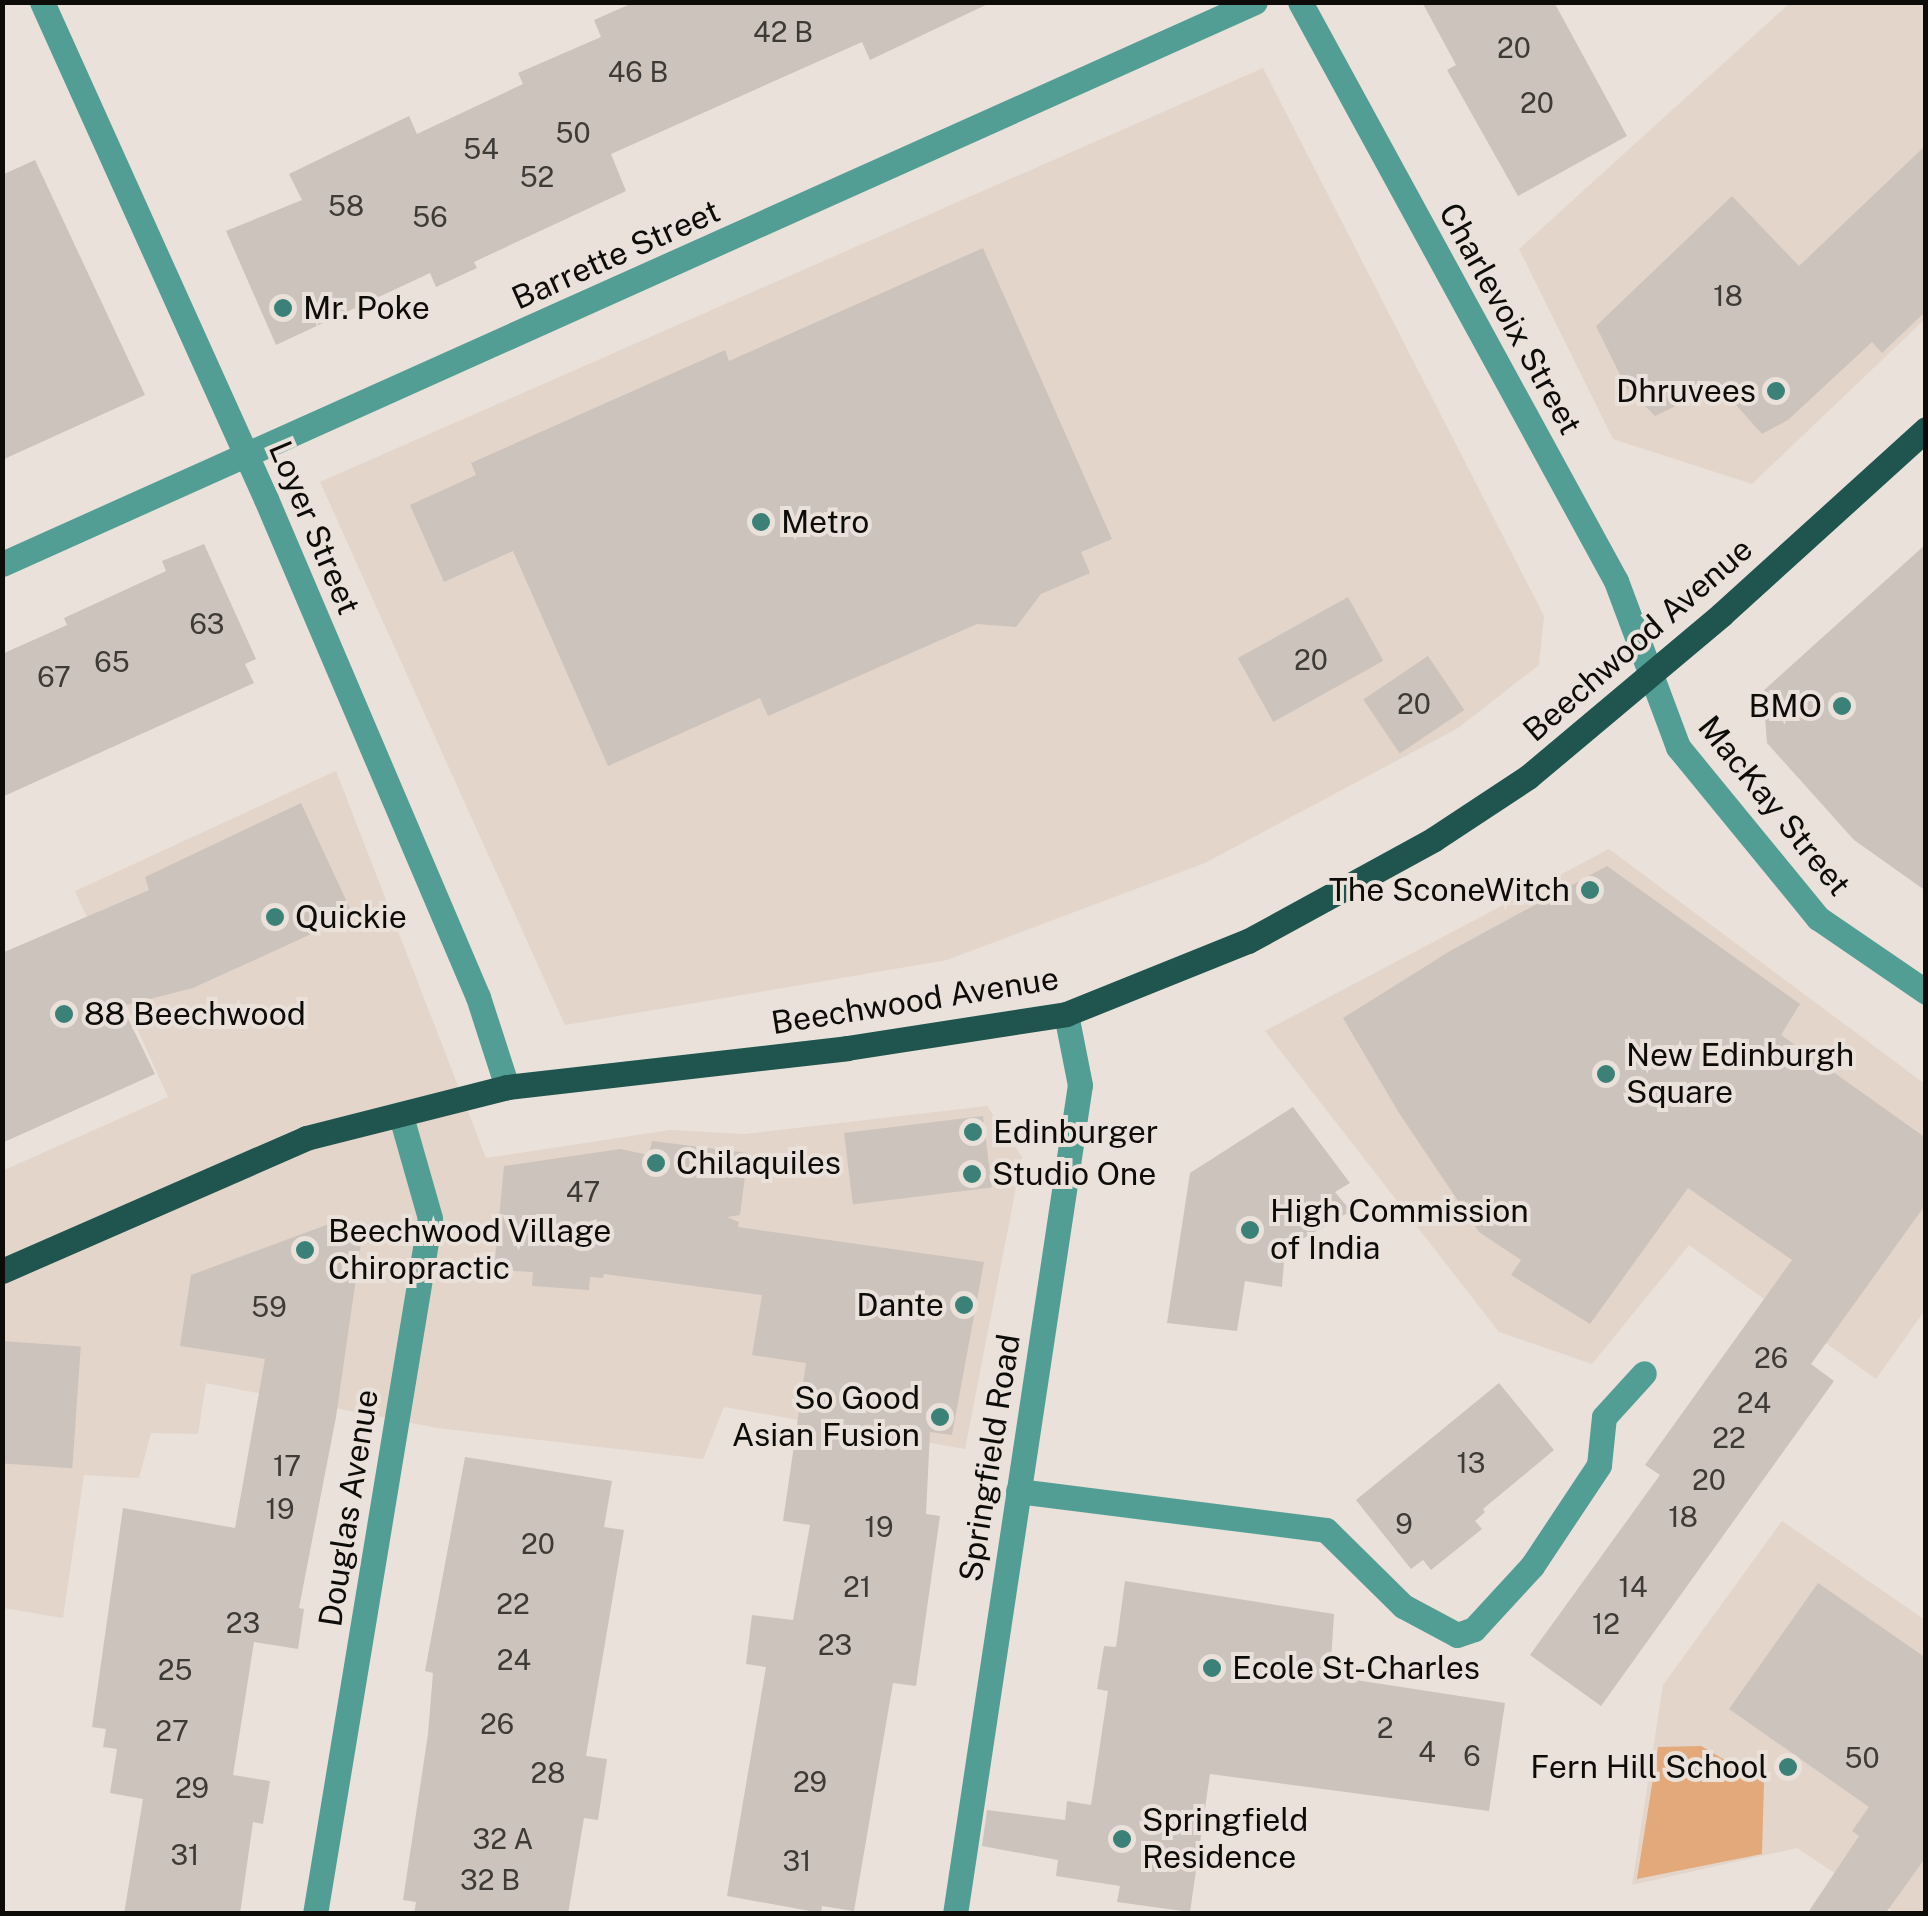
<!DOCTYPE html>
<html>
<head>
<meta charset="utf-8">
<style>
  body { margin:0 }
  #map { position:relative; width:1928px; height:1916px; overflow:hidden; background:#e9e1da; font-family:"Public Sans",sans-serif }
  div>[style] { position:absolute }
  .built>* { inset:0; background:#e4d5ca }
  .green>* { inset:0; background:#e3a97a }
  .building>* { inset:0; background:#ccc3bd; transform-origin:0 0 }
  .minor>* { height:25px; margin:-12.5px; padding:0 12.5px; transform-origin:12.5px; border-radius:12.5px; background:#539e94 }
  .major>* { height:25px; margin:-12.5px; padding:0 12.5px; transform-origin:12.5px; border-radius:12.5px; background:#1f554e }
  .dots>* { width:28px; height:28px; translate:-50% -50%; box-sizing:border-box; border:5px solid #e9e1da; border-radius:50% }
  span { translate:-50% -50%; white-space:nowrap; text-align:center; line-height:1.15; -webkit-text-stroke:8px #e9e1da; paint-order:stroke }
  .number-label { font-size:28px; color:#3e3a36 }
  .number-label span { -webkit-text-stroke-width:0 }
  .street-label { font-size:32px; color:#0e0c09 }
  .poi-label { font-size:32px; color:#0e0c09 }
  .left { translate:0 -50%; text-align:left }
  .right { translate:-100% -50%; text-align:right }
  .frame { position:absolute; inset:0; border:5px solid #0e0c09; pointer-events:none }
</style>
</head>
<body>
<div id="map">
  <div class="built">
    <div style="clip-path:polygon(1790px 3px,1925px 3px,1925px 319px,1752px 484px,1613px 439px,1519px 249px)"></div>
    <div style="clip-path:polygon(1263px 68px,1544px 616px,1539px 665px,1458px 728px,1205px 863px,947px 960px,565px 1025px,320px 482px)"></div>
    <div style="clip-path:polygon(336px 771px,486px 1158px,670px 1130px,745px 1134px,987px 1106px,1022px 1157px,965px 1449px,724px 1407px,703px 1459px,437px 1428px,206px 1383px,198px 1434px,151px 1433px,139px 1478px,84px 1475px,63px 1618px,3px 1608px,2px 1171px,168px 1097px,75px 891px)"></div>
    <div style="clip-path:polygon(1609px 849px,1925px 1084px,1925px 1310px,1876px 1379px,1689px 1245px,1592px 1364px,1499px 1332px,1265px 1031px)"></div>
    <div style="clip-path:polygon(1782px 1521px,1925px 1620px,1925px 1913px,1895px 1913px,1797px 1848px,1632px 1885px,1663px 1685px)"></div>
  </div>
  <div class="green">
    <div style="clip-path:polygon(1701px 1746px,1764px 1783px,1762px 1854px,1637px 1879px,1658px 1747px)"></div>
  </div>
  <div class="building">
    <div style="clip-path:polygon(635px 2px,992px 2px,870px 60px,862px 42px,611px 154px,626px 191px,474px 262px,477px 268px,436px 287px,430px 273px,276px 345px,226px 231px,302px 200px,289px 174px,409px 116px,417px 134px,523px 84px,518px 73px,601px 37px,594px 20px)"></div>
    <div style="clip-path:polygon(1422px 2px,1554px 2px,1627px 136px,1518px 196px,1447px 70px,1456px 65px)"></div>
    <div style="clip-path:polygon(1926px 145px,1926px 311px,1882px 353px,1872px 342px,1788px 420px,1762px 434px,1736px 405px,1694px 397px,1655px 416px,1626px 387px,1596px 326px,1732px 196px,1799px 266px)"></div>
    <div style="clip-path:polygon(35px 160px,145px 395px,2px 460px,2px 175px)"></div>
    <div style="clip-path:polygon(983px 248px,1112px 539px,1081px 552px,1090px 573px,1041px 594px,1016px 627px,977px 624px,768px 716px,760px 698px,608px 766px,513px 551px,444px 582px,410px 505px,476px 475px,471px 463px,725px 350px,729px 361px)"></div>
    <div style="clip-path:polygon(204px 544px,256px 659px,245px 664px,254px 683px,2px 797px,2px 654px,67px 625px,64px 618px,166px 571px,162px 561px)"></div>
    <div style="clip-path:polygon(1926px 544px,1926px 891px,1854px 840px,1767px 743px,1763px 691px)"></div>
    <div style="left:1348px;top:597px;width:73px;height:126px;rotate:61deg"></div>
    <div style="left:1428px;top:656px;width:65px;height:78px;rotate:56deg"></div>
    <div style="clip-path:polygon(301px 803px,353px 915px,193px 988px,122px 1006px,155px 1074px,2px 1143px,2px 953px,149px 890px,145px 877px)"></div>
    <div style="clip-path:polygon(1607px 866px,1800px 1004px,1781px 1035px,1926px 1138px,1926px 1204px,1811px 1364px,1834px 1381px,1601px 1706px,1530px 1655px,1660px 1475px,1645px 1465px,1792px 1260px,1688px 1188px,1590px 1324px,1511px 1275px,1521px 1260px,1479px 1232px,1399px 1113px,1343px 1018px,1450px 951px)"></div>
    <div style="clip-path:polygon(1293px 1107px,1350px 1183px,1335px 1192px,1351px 1211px,1285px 1249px,1282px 1287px,1245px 1281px,1237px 1331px,1167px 1323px,1190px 1173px)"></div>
    <div style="left:983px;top:1116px;width:72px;height:140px;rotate:83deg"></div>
    <div style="clip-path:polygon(652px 1141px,748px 1153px,740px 1215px,727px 1217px,739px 1222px,738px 1227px,984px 1262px,952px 1435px,930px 1432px,926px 1514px,940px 1516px,916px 1686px,893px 1683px,854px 1911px,822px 1906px,821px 1913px,727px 1896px,766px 1667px,746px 1664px,752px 1615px,793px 1620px,810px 1525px,783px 1521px,806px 1363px,752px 1355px,762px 1295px,604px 1274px,603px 1278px,590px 1277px,589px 1290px,532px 1286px,533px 1272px,494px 1270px,504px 1166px,620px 1149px,649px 1155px)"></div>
    <div style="clip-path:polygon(337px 1221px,361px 1244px,336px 1417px,299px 1608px,304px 1609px,298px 1649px,254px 1642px,233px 1775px,270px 1781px,263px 1824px,253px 1822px,240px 1914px,124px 1914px,143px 1799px,110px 1793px,117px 1749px,103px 1747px,106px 1729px,92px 1727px,123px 1508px,235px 1528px,265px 1359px,180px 1346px,191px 1275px)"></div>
    <div style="left:2px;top:1341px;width:79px;height:122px;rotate:4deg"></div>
    <div style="clip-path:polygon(1499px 1383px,1554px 1450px,1483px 1509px,1485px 1512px,1475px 1521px,1482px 1529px,1431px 1570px,1423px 1560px,1411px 1569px,1356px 1500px)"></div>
    <div style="clip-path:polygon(465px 1457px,612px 1481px,604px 1527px,624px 1530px,586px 1756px,607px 1759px,598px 1820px,584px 1818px,568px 1914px,414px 1914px,416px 1902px,403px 1900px,428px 1734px,433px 1673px,425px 1671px)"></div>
    <div style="clip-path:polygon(1125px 1581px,1334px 1614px,1330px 1676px,1505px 1703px,1489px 1811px,1210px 1774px,1190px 1912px,1117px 1902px,1120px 1886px,1056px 1876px,1058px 1860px,982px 1846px,987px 1810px,1065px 1820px,1067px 1801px,1091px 1805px,1108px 1691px,1097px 1689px,1104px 1646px,1116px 1647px)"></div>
    <div style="clip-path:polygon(1818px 1583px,1926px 1658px,1926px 1857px,1885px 1914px,1807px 1914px,1859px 1836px,1852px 1831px,1869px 1807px,1729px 1709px)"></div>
  </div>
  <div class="minor">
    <div style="left:42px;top:2px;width:545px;rotate:65.74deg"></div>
    <div style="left:266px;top:499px;width:541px;rotate:66.94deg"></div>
    <div style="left:478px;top:997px;width:95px;rotate:72.1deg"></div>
    <div style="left:1300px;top:2px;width:660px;rotate:61.38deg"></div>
    <div style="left:1616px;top:581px;width:177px;rotate:69.5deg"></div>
    <div style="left:1678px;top:747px;width:221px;rotate:50.7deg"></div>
    <div style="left:1818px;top:918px;width:131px;rotate:34.4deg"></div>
    <div style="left:2px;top:564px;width:1373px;rotate:-24.16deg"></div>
    <div style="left:1018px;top:1491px;width:310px;rotate:7.2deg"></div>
    <div style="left:1326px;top:1530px;width:108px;rotate:44.6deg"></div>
    <div style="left:1403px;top:1606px;width:61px;rotate:28.2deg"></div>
    <div style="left:1457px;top:1635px;width:18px;rotate:-19deg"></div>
    <div style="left:1474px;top:1629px;width:86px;rotate:-47.4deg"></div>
    <div style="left:1532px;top:1566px;width:121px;rotate:-56.4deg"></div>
    <div style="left:1599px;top:1465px;width:48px;rotate:-84.1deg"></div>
    <div style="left:1604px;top:1417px;width:59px;rotate:-47.7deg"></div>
    <div style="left:315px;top:1914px;width:705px;rotate:-80.62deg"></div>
    <div style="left:430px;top:1218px;width:106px;rotate:-105.9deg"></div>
    <div style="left:955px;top:1914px;width:838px;rotate:-81.43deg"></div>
    <div style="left:1080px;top:1085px;width:72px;rotate:-101.2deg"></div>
  </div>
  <div class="major">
    <div style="left:2px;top:1271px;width:332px;rotate:-23.6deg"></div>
    <div style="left:306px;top:1138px;width:207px;rotate:-14.2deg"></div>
    <div style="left:507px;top:1087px;width:342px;rotate:-6.5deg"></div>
    <div style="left:847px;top:1048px;width:222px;rotate:-8.8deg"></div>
    <div style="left:1066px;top:1014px;width:196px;rotate:-21.9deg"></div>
    <div style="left:1248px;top:941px;width:212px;rotate:-28.7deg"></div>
    <div style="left:1434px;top:839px;width:113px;rotate:-33.4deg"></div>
    <div style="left:1528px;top:777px;width:253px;rotate:-40deg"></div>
    <div style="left:1722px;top:614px;width:275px;rotate:-42.2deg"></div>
  </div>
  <div class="dots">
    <div style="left:283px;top:308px;background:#3b8178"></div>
    <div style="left:1776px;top:391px;background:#3b8178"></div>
    <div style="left:761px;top:522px;background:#3b8178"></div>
    <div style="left:1842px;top:706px;background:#3b8178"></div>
    <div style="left:1590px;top:890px;background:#3b8178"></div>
    <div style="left:275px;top:917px;background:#3b8178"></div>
    <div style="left:64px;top:1014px;background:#3b8178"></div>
    <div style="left:1606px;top:1074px;background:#3b8178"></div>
    <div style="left:973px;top:1132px;background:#3b8178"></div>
    <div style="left:656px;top:1163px;background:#3b8178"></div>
    <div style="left:972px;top:1174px;background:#3b8178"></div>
    <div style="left:1250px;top:1230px;background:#3b8178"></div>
    <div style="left:305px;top:1250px;background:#3b8178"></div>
    <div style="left:964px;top:1305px;background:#3b8178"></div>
    <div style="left:940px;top:1417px;background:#3b8178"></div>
    <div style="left:1212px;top:1668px;background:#3b8178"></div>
    <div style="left:1788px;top:1767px;background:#3b8178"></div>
    <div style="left:1122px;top:1839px;background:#3b8178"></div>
  </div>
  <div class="number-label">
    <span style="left:783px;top:32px">42 B</span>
    <span style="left:1514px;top:48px">20</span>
    <span style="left:638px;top:72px">46 B</span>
    <span style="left:1537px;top:103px">20</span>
    <span style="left:573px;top:133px">50</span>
    <span style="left:481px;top:149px">54</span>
    <span style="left:537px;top:177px">52</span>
    <span style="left:346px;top:206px">58</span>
    <span style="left:430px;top:217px">56</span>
    <span style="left:1728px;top:296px">18</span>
    <span style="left:207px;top:624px">63</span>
    <span style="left:1311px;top:660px">20</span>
    <span style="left:112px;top:662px">65</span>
    <span style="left:54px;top:677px">67</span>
    <span style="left:1414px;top:704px">20</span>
    <span style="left:583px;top:1192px">47</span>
    <span style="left:269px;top:1307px">59</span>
    <span style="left:1771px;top:1358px">26</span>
    <span style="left:1754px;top:1403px">24</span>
    <span style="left:1729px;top:1438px">22</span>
    <span style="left:1471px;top:1463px">13</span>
    <span style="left:287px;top:1466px">17</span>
    <span style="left:1709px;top:1480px">20</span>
    <span style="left:280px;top:1509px">19</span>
    <span style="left:1683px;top:1517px">18</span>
    <span style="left:1404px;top:1524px">9</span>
    <span style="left:879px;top:1527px">19</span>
    <span style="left:538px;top:1544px">20</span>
    <span style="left:857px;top:1587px">21</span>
    <span style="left:1633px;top:1587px">14</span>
    <span style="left:513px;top:1604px">22</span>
    <span style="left:243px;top:1623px">23</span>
    <span style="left:1606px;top:1624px">12</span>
    <span style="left:835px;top:1645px">23</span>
    <span style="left:514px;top:1660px">24</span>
    <span style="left:175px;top:1670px">25</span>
    <span style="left:497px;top:1724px">26</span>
    <span style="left:1385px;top:1728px">2</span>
    <span style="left:172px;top:1731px">27</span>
    <span style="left:1427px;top:1752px">4</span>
    <span style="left:1472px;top:1756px">6</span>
    <span style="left:1862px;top:1758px">50</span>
    <span style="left:548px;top:1773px">28</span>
    <span style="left:810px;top:1782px">29</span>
    <span style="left:192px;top:1788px">29</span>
    <span style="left:503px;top:1839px">32 A</span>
    <span style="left:185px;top:1855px">31</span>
    <span style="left:797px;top:1861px">31</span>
    <span style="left:490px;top:1880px">32 B</span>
  </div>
  <div class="street-label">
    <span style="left:616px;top:255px;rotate:-24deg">Barrette Street</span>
    <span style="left:1510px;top:319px;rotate:61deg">Charlevoix Street</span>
    <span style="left:314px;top:528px;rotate:67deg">Loyer Street</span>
    <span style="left:1638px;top:640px;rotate:-41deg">Beechwood Avenue</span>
    <span style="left:1774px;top:806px;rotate:51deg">MacKay Street</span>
    <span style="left:915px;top:1001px;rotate:-9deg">Beechwood Avenue</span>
    <span style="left:990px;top:1458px;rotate:-81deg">Springfield Road</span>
    <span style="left:349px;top:1508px;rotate:-81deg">Douglas Avenue</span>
  </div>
  <div class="poi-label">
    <span class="left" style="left:303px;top:308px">Mr. Poke</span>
    <span class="right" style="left:1756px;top:391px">Dhruvees</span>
    <span class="left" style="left:781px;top:522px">Metro</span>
    <span class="right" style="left:1822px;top:706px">BMO</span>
    <span class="right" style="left:1570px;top:890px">The SconeWitch</span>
    <span class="left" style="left:295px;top:917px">Quickie</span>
    <span class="left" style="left:84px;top:1014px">88 Beechwood</span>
    <span class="left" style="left:1626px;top:1074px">New Edinburgh<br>Square</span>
    <span class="left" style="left:993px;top:1132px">Edinburger</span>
    <span class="left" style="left:676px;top:1163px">Chilaquiles</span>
    <span class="left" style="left:992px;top:1174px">Studio One</span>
    <span class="left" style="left:1270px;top:1230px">High Commission<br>of India</span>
    <span class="left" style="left:328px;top:1250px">Beechwood Village<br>Chiropractic</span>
    <span class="right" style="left:944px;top:1305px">Dante</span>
    <span class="right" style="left:920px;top:1417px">So Good<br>Asian Fusion</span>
    <span class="left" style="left:1232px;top:1668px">Ecole St-Charles</span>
    <span class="right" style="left:1768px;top:1767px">Fern Hill School</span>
    <span class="left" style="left:1142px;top:1839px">Springfield<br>Residence</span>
  </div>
  <div class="frame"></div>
</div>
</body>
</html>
